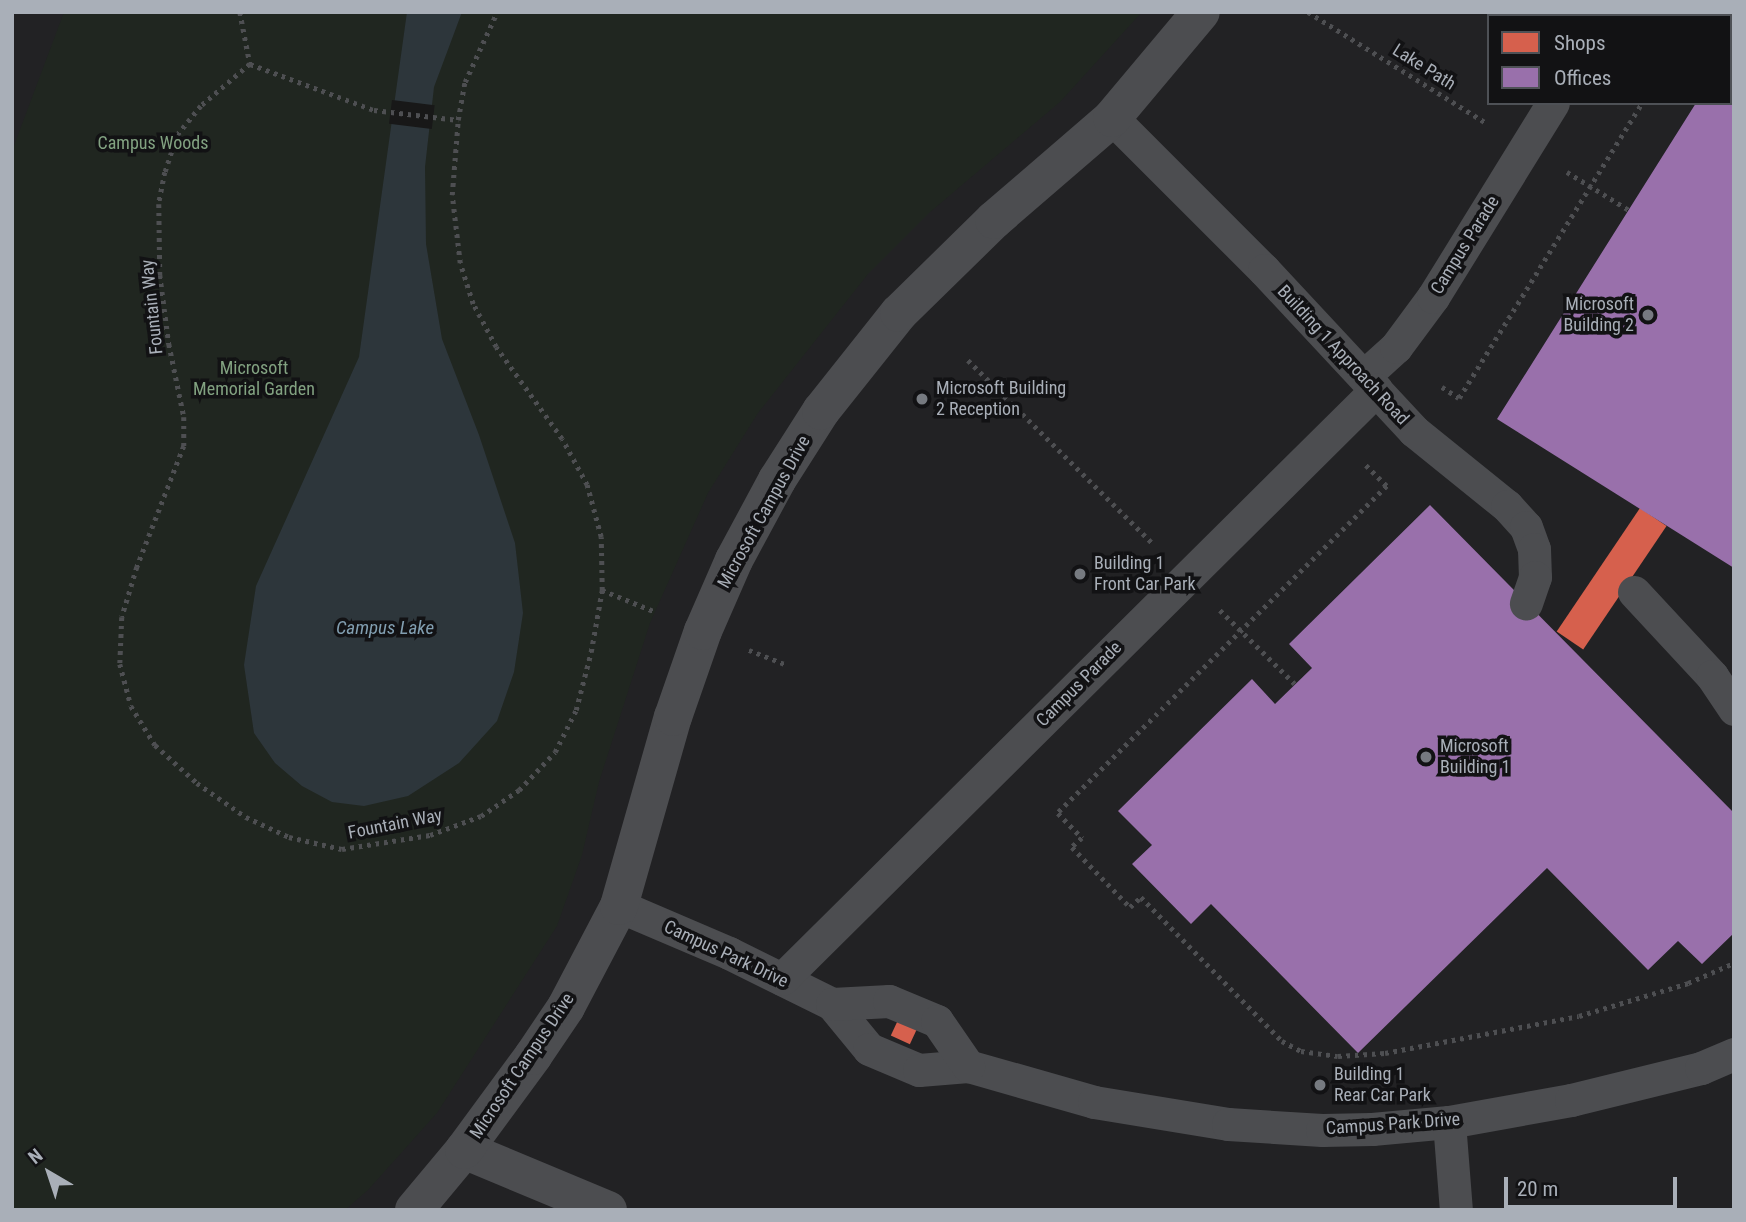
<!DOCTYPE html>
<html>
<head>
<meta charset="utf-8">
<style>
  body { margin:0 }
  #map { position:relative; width:1746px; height:1222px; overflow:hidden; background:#181818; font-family:"Roboto Condensed",sans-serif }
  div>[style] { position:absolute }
  .built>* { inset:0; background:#222224 }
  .green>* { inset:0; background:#202620 }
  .water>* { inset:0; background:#2d363b }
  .pier>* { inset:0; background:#181818; transform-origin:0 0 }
  .shops>* { inset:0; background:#d6604d; transform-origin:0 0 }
  .offices>* { inset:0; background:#9970ab }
  .path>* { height:4.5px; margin-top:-2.25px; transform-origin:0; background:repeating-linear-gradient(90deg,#4e4f52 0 3.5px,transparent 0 8.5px) }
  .service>* { height:33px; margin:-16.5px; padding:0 16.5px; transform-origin:16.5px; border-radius:16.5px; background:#4c4d50 }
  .minor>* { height:38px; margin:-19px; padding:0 19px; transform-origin:19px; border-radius:19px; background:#4c4d50 }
  .dots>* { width:19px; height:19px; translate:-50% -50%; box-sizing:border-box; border:4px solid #121214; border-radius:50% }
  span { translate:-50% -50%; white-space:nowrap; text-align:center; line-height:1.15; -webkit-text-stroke:7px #121214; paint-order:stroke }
  .street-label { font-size:18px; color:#a9afb8 }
  .park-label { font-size:18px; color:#82a281 }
  .poi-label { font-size:18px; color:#a9afb8 }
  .right { translate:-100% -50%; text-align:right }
  .left { translate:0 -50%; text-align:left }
  .water-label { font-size:19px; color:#829fb1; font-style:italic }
  .frame { position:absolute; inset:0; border:14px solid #a9afb8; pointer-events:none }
  .legend { position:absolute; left:1487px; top:14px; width:245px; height:91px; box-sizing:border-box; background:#121214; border:2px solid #4e5156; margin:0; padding:9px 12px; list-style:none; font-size:21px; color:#a9afb8 }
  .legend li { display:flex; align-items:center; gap:14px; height:35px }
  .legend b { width:35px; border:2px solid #4e5156 }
  .north { position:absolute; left:14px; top:1138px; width:70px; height:70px; -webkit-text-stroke:5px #121214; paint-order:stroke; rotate:321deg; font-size:19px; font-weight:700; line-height:28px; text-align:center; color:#a9afb8 }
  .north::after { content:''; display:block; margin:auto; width:24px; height:32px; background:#a9afb8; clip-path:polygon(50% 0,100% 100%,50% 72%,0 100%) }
  .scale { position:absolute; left:1504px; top:1177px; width:173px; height:32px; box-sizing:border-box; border:4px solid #a9afb8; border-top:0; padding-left:9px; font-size:21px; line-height:24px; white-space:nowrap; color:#a9afb8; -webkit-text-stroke:5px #121214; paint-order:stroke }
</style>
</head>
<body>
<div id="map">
  <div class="built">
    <div style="clip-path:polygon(evenodd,12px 12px,1734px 12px,1734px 1210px,12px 1210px,12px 12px,1489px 16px,1730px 16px,1730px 103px,1489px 103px,1489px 16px)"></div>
  </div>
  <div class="green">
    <div style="clip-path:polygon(64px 12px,1142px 12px,1060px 102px,929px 213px,868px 274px,758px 413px,708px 493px,650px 623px,599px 782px,582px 855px,557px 926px,437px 1113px,368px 1190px,345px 1210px,12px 1210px,12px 151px)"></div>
  </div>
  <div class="water">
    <div style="clip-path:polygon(407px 12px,462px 12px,434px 87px,425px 167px,426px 244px,442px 339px,479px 435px,515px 543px,523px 613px,514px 672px,497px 721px,459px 763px,408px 796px,364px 806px,332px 802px,302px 786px,275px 763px,254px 733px,244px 665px,256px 586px,359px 357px)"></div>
  </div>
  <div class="pier">
    <div style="left:392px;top:100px;width:43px;height:24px;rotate:7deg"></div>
  </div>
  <div class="shops">
    <div style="left:1640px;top:508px;width:32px;height:149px;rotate:34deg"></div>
    <div style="left:898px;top:1020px;width:21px;height:17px;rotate:25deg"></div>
  </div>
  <div class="offices">
    <div style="clip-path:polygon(1734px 44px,1734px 568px,1497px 419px,1696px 103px,1730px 103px,1730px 49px)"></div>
    <div style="clip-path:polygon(1430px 505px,1734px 813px,1734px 933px,1702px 964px,1678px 941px,1648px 970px,1547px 868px,1358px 1053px,1211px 904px,1191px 924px,1132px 864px,1152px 845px,1118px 811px,1252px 679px,1275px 704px,1312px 668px,1289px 644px)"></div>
  </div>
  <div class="path">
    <div style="left:240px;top:12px;width:53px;rotate:79.1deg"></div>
    <div style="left:250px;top:64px;width:65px;rotate:139.4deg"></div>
    <div style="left:201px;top:106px;width:38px;rotate:129deg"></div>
    <div style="left:177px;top:136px;width:38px;rotate:108deg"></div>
    <div style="left:165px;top:172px;width:33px;rotate:101deg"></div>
    <div style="left:159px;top:204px;width:71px;rotate:89.2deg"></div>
    <div style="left:160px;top:275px;width:70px;rotate:82.6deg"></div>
    <div style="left:169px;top:344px;width:75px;rotate:78.4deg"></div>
    <div style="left:184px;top:417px;width:29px;rotate:90deg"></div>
    <div style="left:184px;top:446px;width:130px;rotate:111.2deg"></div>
    <div style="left:137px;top:567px;width:52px;rotate:106.7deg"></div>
    <div style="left:122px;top:617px;width:47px;rotate:92.4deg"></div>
    <div style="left:120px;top:664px;width:43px;rotate:75.3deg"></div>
    <div style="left:131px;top:706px;width:46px;rotate:58.4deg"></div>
    <div style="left:155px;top:745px;width:57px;rotate:42.1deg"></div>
    <div style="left:197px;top:783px;width:60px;rotate:34.8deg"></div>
    <div style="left:246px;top:817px;width:47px;rotate:24.9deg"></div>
    <div style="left:289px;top:837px;width:54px;rotate:12.8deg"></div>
    <div style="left:342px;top:849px;width:89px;rotate:-9deg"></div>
    <div style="left:430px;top:835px;width:54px;rotate:-20.4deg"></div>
    <div style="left:481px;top:816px;width:46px;rotate:-34.4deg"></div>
    <div style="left:519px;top:790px;width:52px;rotate:-46.5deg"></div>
    <div style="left:555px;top:752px;width:47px;rotate:-63.4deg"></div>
    <div style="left:576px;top:710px;width:60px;rotate:-75.5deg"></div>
    <div style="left:591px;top:652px;width:63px;rotate:-79.9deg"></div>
    <div style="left:602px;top:590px;width:53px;rotate:-91.1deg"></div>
    <div style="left:601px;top:537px;width:54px;rotate:-105.1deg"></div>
    <div style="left:587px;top:485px;width:52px;rotate:-118.5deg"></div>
    <div style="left:562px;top:439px;width:113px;rotate:-125.7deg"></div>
    <div style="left:496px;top:347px;width:49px;rotate:-118.1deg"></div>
    <div style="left:473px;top:304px;width:43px;rotate:-107.6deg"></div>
    <div style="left:460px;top:263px;width:68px;rotate:-96.7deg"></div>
    <div style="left:452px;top:195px;width:75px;rotate:-85.4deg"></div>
    <div style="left:458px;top:120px;width:39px;rotate:-80deg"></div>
    <div style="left:465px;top:82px;width:77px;rotate:-65.4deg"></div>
    <div style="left:1308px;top:12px;width:208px;rotate:31.9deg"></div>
    <div style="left:1696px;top:16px;width:4px;rotate:-63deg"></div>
    <div style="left:250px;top:64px;width:132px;rotate:20.4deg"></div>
    <div style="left:374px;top:110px;width:85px;rotate:6.8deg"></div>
    <div style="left:1567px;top:172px;width:73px;rotate:31.5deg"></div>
    <div style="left:968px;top:360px;width:262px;rotate:44.8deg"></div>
    <div style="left:1442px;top:387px;width:20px;rotate:33deg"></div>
    <div style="left:1459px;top:398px;width:347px;rotate:-58.2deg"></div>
    <div style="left:1366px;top:465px;width:30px;rotate:45deg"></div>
    <div style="left:1387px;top:486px;width:464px;rotate:135.2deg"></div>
    <div style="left:1058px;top:813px;width:35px;rotate:46deg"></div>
    <div style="left:1082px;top:838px;width:13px;rotate:138deg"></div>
    <div style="left:1072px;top:847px;width:83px;rotate:46deg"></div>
    <div style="left:1130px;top:907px;width:15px;rotate:-42deg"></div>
    <div style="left:1141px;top:897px;width:202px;rotate:45.6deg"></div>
    <div style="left:1282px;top:1041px;width:21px;rotate:28deg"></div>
    <div style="left:1301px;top:1051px;width:37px;rotate:8deg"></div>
    <div style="left:1338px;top:1056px;width:47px;rotate:-3.7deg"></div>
    <div style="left:1385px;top:1053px;width:197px;rotate:-10.8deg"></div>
    <div style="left:1579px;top:1016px;width:114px;rotate:-16.8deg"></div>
    <div style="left:1688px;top:983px;width:50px;rotate:-23.5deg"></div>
    <div style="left:602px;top:590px;width:58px;rotate:22.2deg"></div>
    <div style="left:1220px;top:610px;width:105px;rotate:44.6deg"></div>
    <div style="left:749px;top:650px;width:41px;rotate:21.5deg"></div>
  </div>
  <div class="service">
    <div style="left:1606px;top:16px;width:4px;rotate:-63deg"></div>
    <div style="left:1112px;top:118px;width:215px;rotate:45deg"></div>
    <div style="left:1264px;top:270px;width:220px;rotate:47deg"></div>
    <div style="left:1414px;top:431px;width:119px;rotate:38.9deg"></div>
    <div style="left:1507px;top:506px;width:28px;rotate:48deg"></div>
    <div style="left:1526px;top:527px;width:23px;rotate:70deg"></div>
    <div style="left:1534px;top:549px;width:28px;rotate:88deg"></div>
    <div style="left:1535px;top:577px;width:28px;rotate:109deg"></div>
    <div style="left:1364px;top:376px;width:43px;rotate:-42.2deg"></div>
    <div style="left:1396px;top:347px;width:62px;rotate:-53.5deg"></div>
    <div style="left:1433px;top:297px;width:228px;rotate:-58.3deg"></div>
    <div style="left:1634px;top:592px;width:115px;rotate:47.1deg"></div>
    <div style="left:1712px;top:676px;width:40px;rotate:56deg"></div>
    <div style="left:619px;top:906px;width:120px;rotate:23.1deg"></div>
    <div style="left:729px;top:953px;width:115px;rotate:26.3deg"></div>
    <div style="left:832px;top:1004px;width:58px;rotate:50.6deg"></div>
    <div style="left:869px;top:1049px;width:54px;rotate:22.8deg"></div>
    <div style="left:919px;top:1070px;width:49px;rotate:-4.7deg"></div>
    <div style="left:968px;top:1066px;width:131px;rotate:15.9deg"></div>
    <div style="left:1094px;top:1102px;width:136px;rotate:9.3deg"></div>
    <div style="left:1228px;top:1124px;width:94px;rotate:3.7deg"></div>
    <div style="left:1322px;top:1130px;width:50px;rotate:-1.1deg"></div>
    <div style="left:1372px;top:1129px;width:77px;rotate:-5.2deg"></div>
    <div style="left:1449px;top:1122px;width:124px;rotate:-10.2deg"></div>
    <div style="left:1571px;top:1100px;width:134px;rotate:-13.8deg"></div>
    <div style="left:1701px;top:1068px;width:36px;rotate:-23deg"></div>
    <div style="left:782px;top:979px;width:837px;rotate:-44.76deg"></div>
    <div style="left:832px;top:1004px;width:57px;rotate:-3deg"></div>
    <div style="left:889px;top:1001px;width:52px;rotate:22.6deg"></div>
    <div style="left:937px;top:1021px;width:55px;rotate:55.4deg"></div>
    <div style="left:1449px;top:1122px;width:88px;rotate:85.5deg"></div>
  </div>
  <div class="minor">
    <div style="left:464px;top:1150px;width:156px;rotate:22.6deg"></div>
    <div style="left:414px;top:1210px;width:78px;rotate:-50.2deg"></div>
    <div style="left:464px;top:1150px;width:117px;rotate:-53.7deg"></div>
    <div style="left:533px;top:1056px;width:59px;rotate:-56deg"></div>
    <div style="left:566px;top:1007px;width:114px;rotate:-62.3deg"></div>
    <div style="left:619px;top:906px;width:197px;rotate:-74.1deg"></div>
    <div style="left:673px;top:717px;width:91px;rotate:-70.8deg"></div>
    <div style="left:703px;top:631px;width:77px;rotate:-66.4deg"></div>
    <div style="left:734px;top:560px;width:91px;rotate:-61.7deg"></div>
    <div style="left:777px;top:480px;width:82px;rotate:-57.5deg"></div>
    <div style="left:821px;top:411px;width:125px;rotate:-51.5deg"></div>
    <div style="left:899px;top:313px;width:133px;rotate:-44.4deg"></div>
    <div style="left:994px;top:220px;width:156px;rotate:-40.8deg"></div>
    <div style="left:1112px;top:118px;width:138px;rotate:-50deg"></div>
  </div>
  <div class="dots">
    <div style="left:1648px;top:315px;background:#767a80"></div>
    <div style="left:922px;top:399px;background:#767a80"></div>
    <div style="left:1080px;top:574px;background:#767a80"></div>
    <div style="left:1426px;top:757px;background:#767a80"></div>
    <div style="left:1320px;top:1085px;background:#767a80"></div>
  </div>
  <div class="street-label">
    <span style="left:1424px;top:67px;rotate:32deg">Lake Path</span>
    <span style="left:1465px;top:245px;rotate:-58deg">Campus Parade</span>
    <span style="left:152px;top:307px;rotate:-96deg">Fountain Way</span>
    <span style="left:1343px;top:355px;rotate:47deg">Building 1 Approach Road</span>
    <span style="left:764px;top:512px;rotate:-61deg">Microsoft Campus Drive</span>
    <span style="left:1079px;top:684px;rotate:-45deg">Campus Parade</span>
    <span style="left:395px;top:824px;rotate:-11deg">Fountain Way</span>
    <span style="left:726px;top:954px;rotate:25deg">Campus Park Drive</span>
    <span style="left:522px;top:1066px;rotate:-56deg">Microsoft Campus Drive</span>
    <span style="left:1393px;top:1124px;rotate:-4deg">Campus Park Drive</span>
  </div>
  <div class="park-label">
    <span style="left:153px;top:143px">Campus Woods</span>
    <span style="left:254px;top:379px">Microsoft<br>Memorial Garden</span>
  </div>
  <div class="poi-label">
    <span class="right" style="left:1634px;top:315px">Microsoft<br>Building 2</span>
    <span class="left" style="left:936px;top:399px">Microsoft Building<br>2 Reception</span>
    <span class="left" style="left:1094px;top:574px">Building 1<br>Front Car Park</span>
    <span class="left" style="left:1440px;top:757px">Microsoft<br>Building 1</span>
    <span class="left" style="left:1334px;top:1085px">Building 1<br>Rear Car Park</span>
  </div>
  <div class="water-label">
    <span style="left:385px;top:628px">Campus Lake</span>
  </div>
  <div class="frame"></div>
  <ul class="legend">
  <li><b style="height:19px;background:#d6604d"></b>Shops</li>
  <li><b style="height:19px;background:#9970ab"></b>Offices</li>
  </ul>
  <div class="north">N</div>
  <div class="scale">20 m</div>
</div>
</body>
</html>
